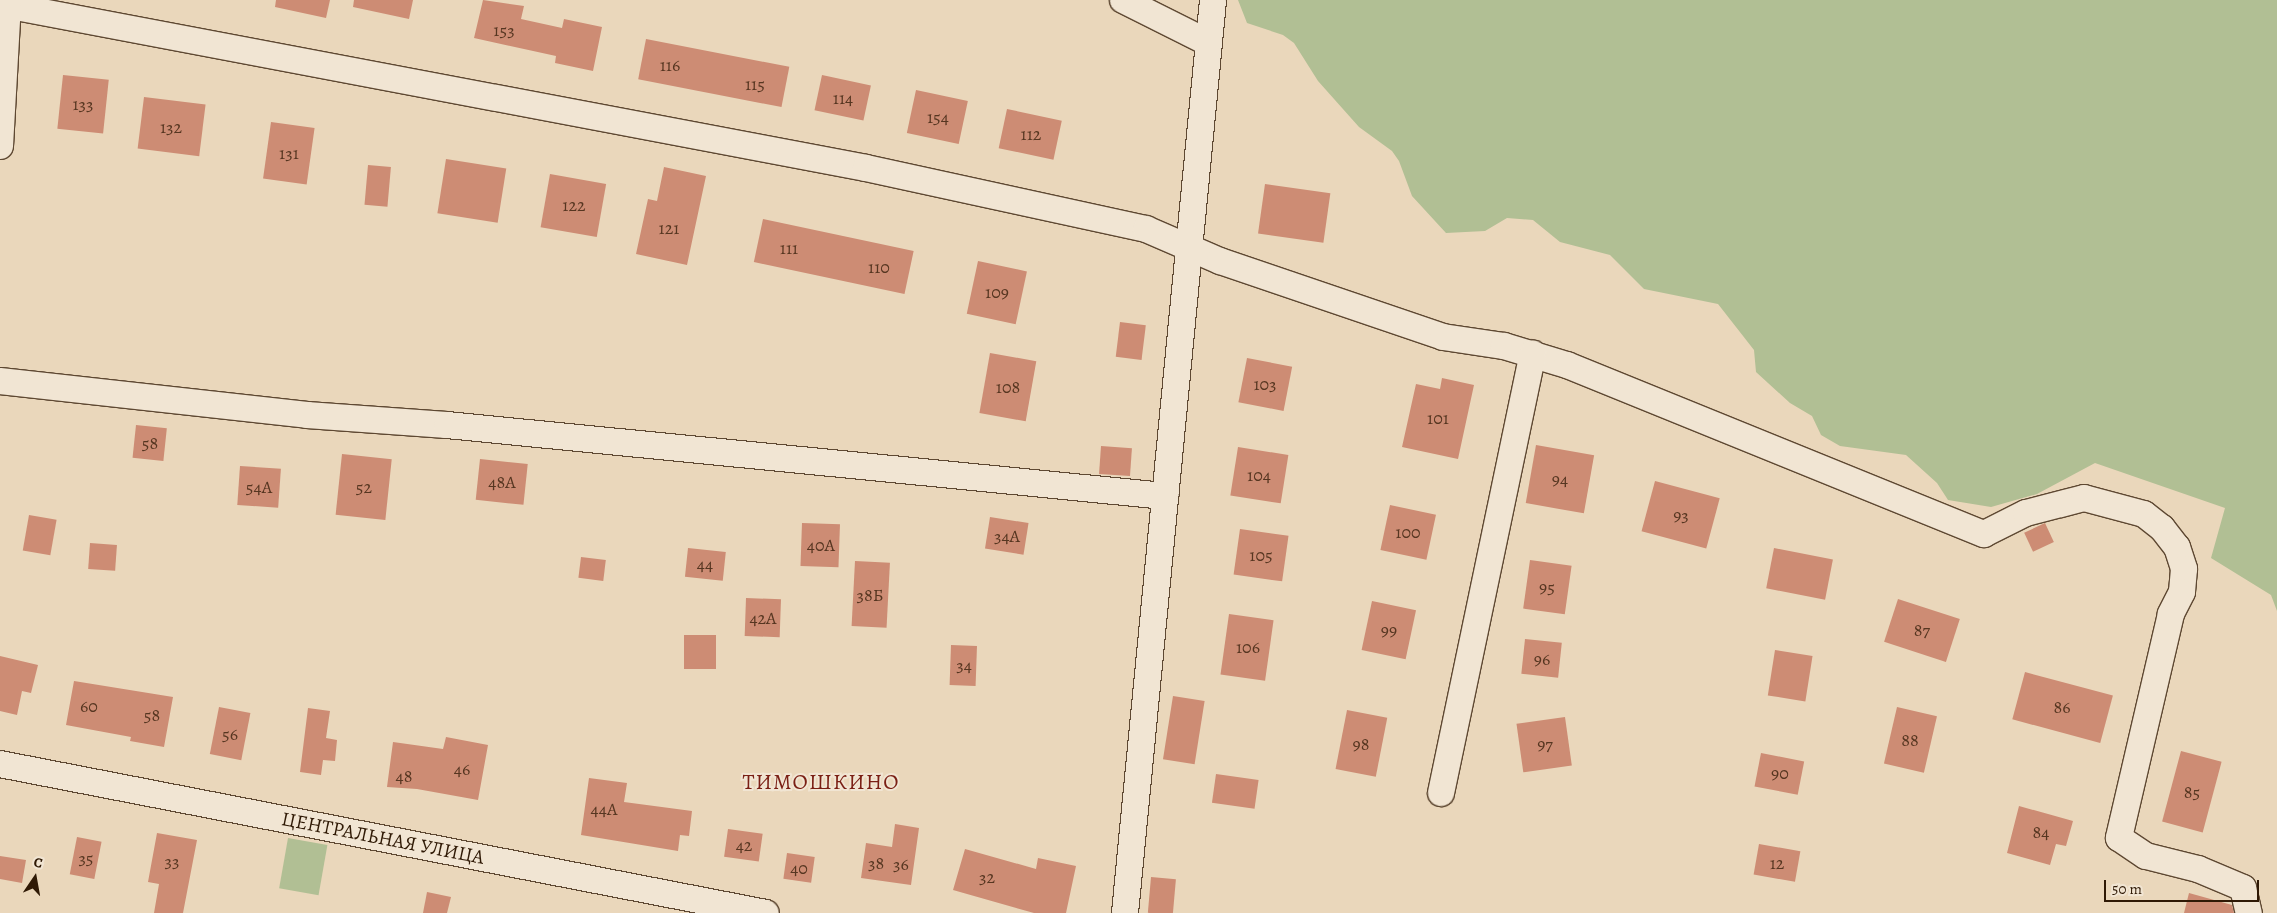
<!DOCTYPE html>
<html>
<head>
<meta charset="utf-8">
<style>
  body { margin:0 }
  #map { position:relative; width:2277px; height:913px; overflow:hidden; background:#ead7bb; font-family:Alegreya,serif }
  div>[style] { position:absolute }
  .green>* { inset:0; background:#b1bf94; transform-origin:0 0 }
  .building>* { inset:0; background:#cd8c74; transform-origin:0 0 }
  .roads { filter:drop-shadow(1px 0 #5e4832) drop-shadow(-1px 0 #5e4832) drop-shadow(0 1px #5e4832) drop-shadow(0 -1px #5e4832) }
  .minor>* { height:26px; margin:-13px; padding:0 13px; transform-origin:13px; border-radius:13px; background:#f1e5d3 }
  span { translate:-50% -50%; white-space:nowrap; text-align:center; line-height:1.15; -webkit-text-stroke:4px #f1e5d3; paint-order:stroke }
  .number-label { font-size:18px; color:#563621 }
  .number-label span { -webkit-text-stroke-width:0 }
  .street-label { font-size:20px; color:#2f1905 }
  .quarter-label { font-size:22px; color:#7a1f14; letter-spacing:1px }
  .north { position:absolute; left:10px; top:853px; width:50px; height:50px; -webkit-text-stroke:4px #f1e5d3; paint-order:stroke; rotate:12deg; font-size:14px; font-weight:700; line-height:20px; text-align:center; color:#2f1905 }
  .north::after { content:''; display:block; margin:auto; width:18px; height:22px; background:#2f1905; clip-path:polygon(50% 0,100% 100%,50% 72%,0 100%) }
  .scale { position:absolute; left:2104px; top:880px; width:155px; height:22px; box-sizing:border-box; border:2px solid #2f1905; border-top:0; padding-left:6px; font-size:15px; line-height:18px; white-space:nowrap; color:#2f1905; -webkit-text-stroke:4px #f1e5d3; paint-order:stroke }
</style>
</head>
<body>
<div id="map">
  <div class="green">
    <div style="clip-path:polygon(1238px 0,2277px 0,2277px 611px,2271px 595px,2211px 558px,2225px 508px,2095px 463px,2037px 494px,1991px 507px,1948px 500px,1937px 483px,1906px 455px,1840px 446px,1821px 435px,1812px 416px,1790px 403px,1756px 372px,1754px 350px,1718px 304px,1644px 289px,1610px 255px,1560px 242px,1533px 220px,1507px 218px,1485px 231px,1446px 233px,1412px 196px,1399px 161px,1392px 151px,1359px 127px,1318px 81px,1294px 43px,1283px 35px,1247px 23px)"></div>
    <div style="left:288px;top:838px;width:40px;height:51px;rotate:10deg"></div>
  </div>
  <div class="building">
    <div style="clip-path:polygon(276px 0,330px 0,326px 18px,275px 7px)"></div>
    <div style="clip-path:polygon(354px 0,413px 0,409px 19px,353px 7px)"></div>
    <div style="clip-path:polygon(483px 0,524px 6px,521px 19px,562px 28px,564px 19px,602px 27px,593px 71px,555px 63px,556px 56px,474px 38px)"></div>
    <div style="left:646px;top:39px;width:146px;height:41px;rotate:11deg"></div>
    <div style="left:63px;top:75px;width:46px;height:54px;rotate:6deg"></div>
    <div style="left:822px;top:75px;width:50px;height:36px;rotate:12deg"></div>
    <div style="left:916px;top:90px;width:53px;height:44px;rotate:12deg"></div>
    <div style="left:144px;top:97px;width:62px;height:52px;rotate:7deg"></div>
    <div style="left:1007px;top:109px;width:56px;height:40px;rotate:12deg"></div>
    <div style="left:271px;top:122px;width:44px;height:57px;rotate:8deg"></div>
    <div style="left:446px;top:159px;width:61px;height:55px;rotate:9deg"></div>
    <div style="left:368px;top:165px;width:23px;height:40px;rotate:5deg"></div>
    <div style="clip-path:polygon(664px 167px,706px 176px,687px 265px,636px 254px,648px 199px,657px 201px)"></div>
    <div style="left:550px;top:174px;width:57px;height:54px;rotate:10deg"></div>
    <div style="left:1265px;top:184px;width:66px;height:50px;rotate:8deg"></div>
    <div style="left:763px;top:219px;width:154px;height:44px;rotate:12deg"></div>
    <div style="left:978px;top:261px;width:50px;height:54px;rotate:12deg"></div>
    <div style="left:1120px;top:322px;width:26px;height:35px;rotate:7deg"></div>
    <div style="left:990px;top:353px;width:47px;height:61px;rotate:10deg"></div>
    <div style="left:1247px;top:358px;width:46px;height:45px;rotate:11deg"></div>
    <div style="clip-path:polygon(1442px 378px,1474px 385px,1458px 459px,1402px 447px,1416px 384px,1440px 389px)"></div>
    <div style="left:136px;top:425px;width:31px;height:33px;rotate:6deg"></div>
    <div style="left:1536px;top:445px;width:59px;height:59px;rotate:10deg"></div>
    <div style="left:1101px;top:446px;width:31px;height:28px;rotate:4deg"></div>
    <div style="left:1238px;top:447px;width:51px;height:49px;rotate:9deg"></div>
    <div style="left:342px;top:454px;width:50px;height:61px;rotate:6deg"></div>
    <div style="left:480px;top:459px;width:48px;height:41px;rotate:6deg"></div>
    <div style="left:240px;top:466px;width:41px;height:39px;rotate:4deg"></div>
    <div style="left:1655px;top:481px;width:67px;height:52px;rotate:15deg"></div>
    <div style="left:1390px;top:505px;width:47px;height:46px;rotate:12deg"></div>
    <div style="left:29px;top:515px;width:28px;height:36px;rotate:10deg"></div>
    <div style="left:990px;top:517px;width:39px;height:32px;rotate:9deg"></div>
    <div style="left:802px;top:523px;width:38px;height:43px;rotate:2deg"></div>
    <div style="left:2045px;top:523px;width:21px;height:23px;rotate:65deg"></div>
    <div style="left:1240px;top:529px;width:49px;height:46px;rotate:8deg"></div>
    <div style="left:90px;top:543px;width:27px;height:26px;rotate:4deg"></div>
    <div style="left:688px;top:548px;width:38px;height:29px;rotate:6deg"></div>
    <div style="left:1774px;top:548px;width:60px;height:41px;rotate:11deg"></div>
    <div style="left:581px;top:557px;width:25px;height:21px;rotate:7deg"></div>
    <div style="left:1530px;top:560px;width:42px;height:49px;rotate:8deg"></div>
    <div style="left:855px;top:561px;width:35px;height:65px;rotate:3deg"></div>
    <div style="left:746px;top:598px;width:35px;height:38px;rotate:2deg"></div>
    <div style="left:1898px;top:599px;width:65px;height:45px;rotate:18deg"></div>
    <div style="left:1372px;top:601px;width:45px;height:50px;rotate:12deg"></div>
    <div style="left:1229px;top:614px;width:45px;height:61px;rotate:8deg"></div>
    <div style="left:684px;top:635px;width:32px;height:34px"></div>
    <div style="left:1525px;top:639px;width:37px;height:35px;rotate:6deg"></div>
    <div style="left:951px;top:645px;width:26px;height:40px;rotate:2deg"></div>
    <div style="left:1775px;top:650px;width:38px;height:46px;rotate:9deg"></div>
    <div style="clip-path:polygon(0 656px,38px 665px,31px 693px,22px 691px,17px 715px,0 711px)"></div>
    <div style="left:2025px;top:672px;width:91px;height:49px;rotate:15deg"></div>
    <div style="clip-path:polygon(74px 681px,173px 697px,164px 747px,130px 741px,131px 737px,66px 725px)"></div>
    <div style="left:1173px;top:696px;width:32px;height:64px;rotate:9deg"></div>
    <div style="left:219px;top:707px;width:32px;height:48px;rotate:11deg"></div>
    <div style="left:1897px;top:707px;width:41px;height:58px;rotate:13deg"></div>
    <div style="clip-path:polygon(308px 708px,330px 711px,326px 738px,337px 740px,335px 761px,323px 760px,321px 775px,300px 772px)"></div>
    <div style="left:1347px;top:710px;width:41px;height:60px;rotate:11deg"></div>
    <div style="left:1565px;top:717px;width:49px;height:49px;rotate:82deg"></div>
    <div style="clip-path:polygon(446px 737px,488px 745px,478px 800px,417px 789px,387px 787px,393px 742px,443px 749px)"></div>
    <div style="left:2181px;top:751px;width:42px;height:73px;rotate:15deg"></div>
    <div style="left:1761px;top:753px;width:44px;height:34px;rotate:11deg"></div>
    <div style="left:1216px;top:774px;width:43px;height:29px;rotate:8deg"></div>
    <div style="clip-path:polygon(589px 778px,627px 783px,624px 802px,692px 811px,689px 836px,680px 835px,678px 851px,581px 835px)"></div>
    <div style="clip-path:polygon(2019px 806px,2073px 821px,2066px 846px,2056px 844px,2050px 865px,2007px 853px)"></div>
    <div style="clip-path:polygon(895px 824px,919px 828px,911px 885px,861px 878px,866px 843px,892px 847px)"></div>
    <div style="left:728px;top:829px;width:35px;height:28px;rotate:8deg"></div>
    <div style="clip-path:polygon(157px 833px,197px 840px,183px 913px,154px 913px,159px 884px,148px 882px)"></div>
    <div style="left:77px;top:837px;width:25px;height:38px;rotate:11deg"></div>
    <div style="left:1759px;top:844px;width:42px;height:31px;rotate:10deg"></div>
    <div style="clip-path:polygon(965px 849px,1036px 869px,1038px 858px,1076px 866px,1066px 913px,1034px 913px,953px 890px)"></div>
    <div style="left:787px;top:853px;width:28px;height:26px;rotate:8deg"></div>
    <div style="clip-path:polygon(0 856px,26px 860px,22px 883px,0 879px)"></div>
    <div style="left:1151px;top:877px;width:25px;height:36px;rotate:5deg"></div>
    <div style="clip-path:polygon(427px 892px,451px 897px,447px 913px,423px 913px)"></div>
    <div style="clip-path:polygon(2189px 893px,2232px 905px,2234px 913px,2184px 913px)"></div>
  </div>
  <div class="roads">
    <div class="minor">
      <div style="left:1123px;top:0;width:94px;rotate:26.6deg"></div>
      <div style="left:0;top:4px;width:881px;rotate:10.72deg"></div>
      <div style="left:866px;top:168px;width:287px;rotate:12.3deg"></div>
      <div style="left:1146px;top:229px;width:81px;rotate:23.4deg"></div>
      <div style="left:1220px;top:261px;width:236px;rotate:18.8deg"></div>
      <div style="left:1443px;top:337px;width:62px;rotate:8.4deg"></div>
      <div style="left:1504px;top:346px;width:66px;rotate:16.8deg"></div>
      <div style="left:1567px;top:365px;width:450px;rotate:22.1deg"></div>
      <div style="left:1984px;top:534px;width:47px;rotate:-26.6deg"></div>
      <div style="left:2026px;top:513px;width:60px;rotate:-14.5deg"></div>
      <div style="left:2084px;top:498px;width:62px;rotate:14.9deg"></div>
      <div style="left:2144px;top:514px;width:23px;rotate:38deg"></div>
      <div style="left:2162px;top:528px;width:24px;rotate:52deg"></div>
      <div style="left:2177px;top:547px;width:23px;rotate:72deg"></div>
      <div style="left:2184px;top:569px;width:23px;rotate:95deg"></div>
      <div style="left:2182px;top:592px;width:25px;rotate:117deg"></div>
      <div style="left:2171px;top:614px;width:230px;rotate:103.1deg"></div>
      <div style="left:2119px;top:838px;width:32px;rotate:34deg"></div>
      <div style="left:2146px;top:856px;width:54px;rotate:14deg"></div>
      <div style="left:2198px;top:869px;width:49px;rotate:22.9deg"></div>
      <div style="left:2243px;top:888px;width:26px;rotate:77deg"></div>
      <div style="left:0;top:146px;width:141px;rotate:-86.8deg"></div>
      <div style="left:0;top:381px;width:309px;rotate:6.3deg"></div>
      <div style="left:307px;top:415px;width:140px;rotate:4.1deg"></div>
      <div style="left:447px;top:425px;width:722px;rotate:5.65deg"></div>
      <div style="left:0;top:764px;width:780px;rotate:11.01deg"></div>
      <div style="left:1441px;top:793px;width:449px;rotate:-78.2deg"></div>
      <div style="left:1125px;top:913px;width:917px;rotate:-84.49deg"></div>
    </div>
  </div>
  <div class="number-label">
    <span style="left:504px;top:30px">153</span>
    <span style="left:670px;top:65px">116</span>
    <span style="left:755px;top:84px">115</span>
    <span style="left:843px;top:98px">114</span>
    <span style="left:83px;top:104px">133</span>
    <span style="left:938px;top:117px">154</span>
    <span style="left:171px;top:127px">132</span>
    <span style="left:1031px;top:134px">112</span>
    <span style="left:289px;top:153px">131</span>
    <span style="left:574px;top:205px">122</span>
    <span style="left:669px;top:228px">121</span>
    <span style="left:789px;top:248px">111</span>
    <span style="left:879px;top:267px">110</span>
    <span style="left:997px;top:292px">109</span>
    <span style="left:1265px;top:384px">103</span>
    <span style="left:1008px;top:387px">108</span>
    <span style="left:1438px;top:418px">101</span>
    <span style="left:150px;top:443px">58</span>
    <span style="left:1259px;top:475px">104</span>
    <span style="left:1560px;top:479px">94</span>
    <span style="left:502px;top:482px">48А</span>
    <span style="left:259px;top:487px">54А</span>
    <span style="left:364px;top:487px">52</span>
    <span style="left:1681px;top:515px">93</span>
    <span style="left:1408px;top:532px">100</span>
    <span style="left:1007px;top:536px">34А</span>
    <span style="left:821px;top:545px">40А</span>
    <span style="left:1261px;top:555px">105</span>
    <span style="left:705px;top:564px">44</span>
    <span style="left:1547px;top:587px">95</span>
    <span style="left:870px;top:595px">38Б</span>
    <span style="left:763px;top:618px">42А</span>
    <span style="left:1389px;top:630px">99</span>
    <span style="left:1922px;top:630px">87</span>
    <span style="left:1248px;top:647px">106</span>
    <span style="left:1542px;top:659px">96</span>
    <span style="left:964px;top:665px">34</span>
    <span style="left:89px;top:706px">60</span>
    <span style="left:2062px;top:707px">86</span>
    <span style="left:152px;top:715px">58</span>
    <span style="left:230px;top:734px">56</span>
    <span style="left:1910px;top:740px">88</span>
    <span style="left:1361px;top:744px">98</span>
    <span style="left:1545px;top:744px">97</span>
    <span style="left:462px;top:769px">46</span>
    <span style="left:1780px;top:773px">90</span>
    <span style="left:404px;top:776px">48</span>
    <span style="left:2192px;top:792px">85</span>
    <span style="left:604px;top:809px">44А</span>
    <span style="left:2041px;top:832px">84</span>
    <span style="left:744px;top:845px">42</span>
    <span style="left:86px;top:858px">35</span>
    <span style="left:172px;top:861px">33</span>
    <span style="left:876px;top:863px">38</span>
    <span style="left:1777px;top:863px">12</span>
    <span style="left:901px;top:864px">36</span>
    <span style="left:799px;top:868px">40</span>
    <span style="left:987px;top:877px">32</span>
  </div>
  <div class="street-label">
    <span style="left:383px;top:838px;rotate:11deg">ЦЕНТРАЛЬНАЯ УЛИЦА</span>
  </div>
  <div class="quarter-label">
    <span style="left:821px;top:783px">ТИМОШКИНО</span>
  </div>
  <div class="north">С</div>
  <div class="scale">50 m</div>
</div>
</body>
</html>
